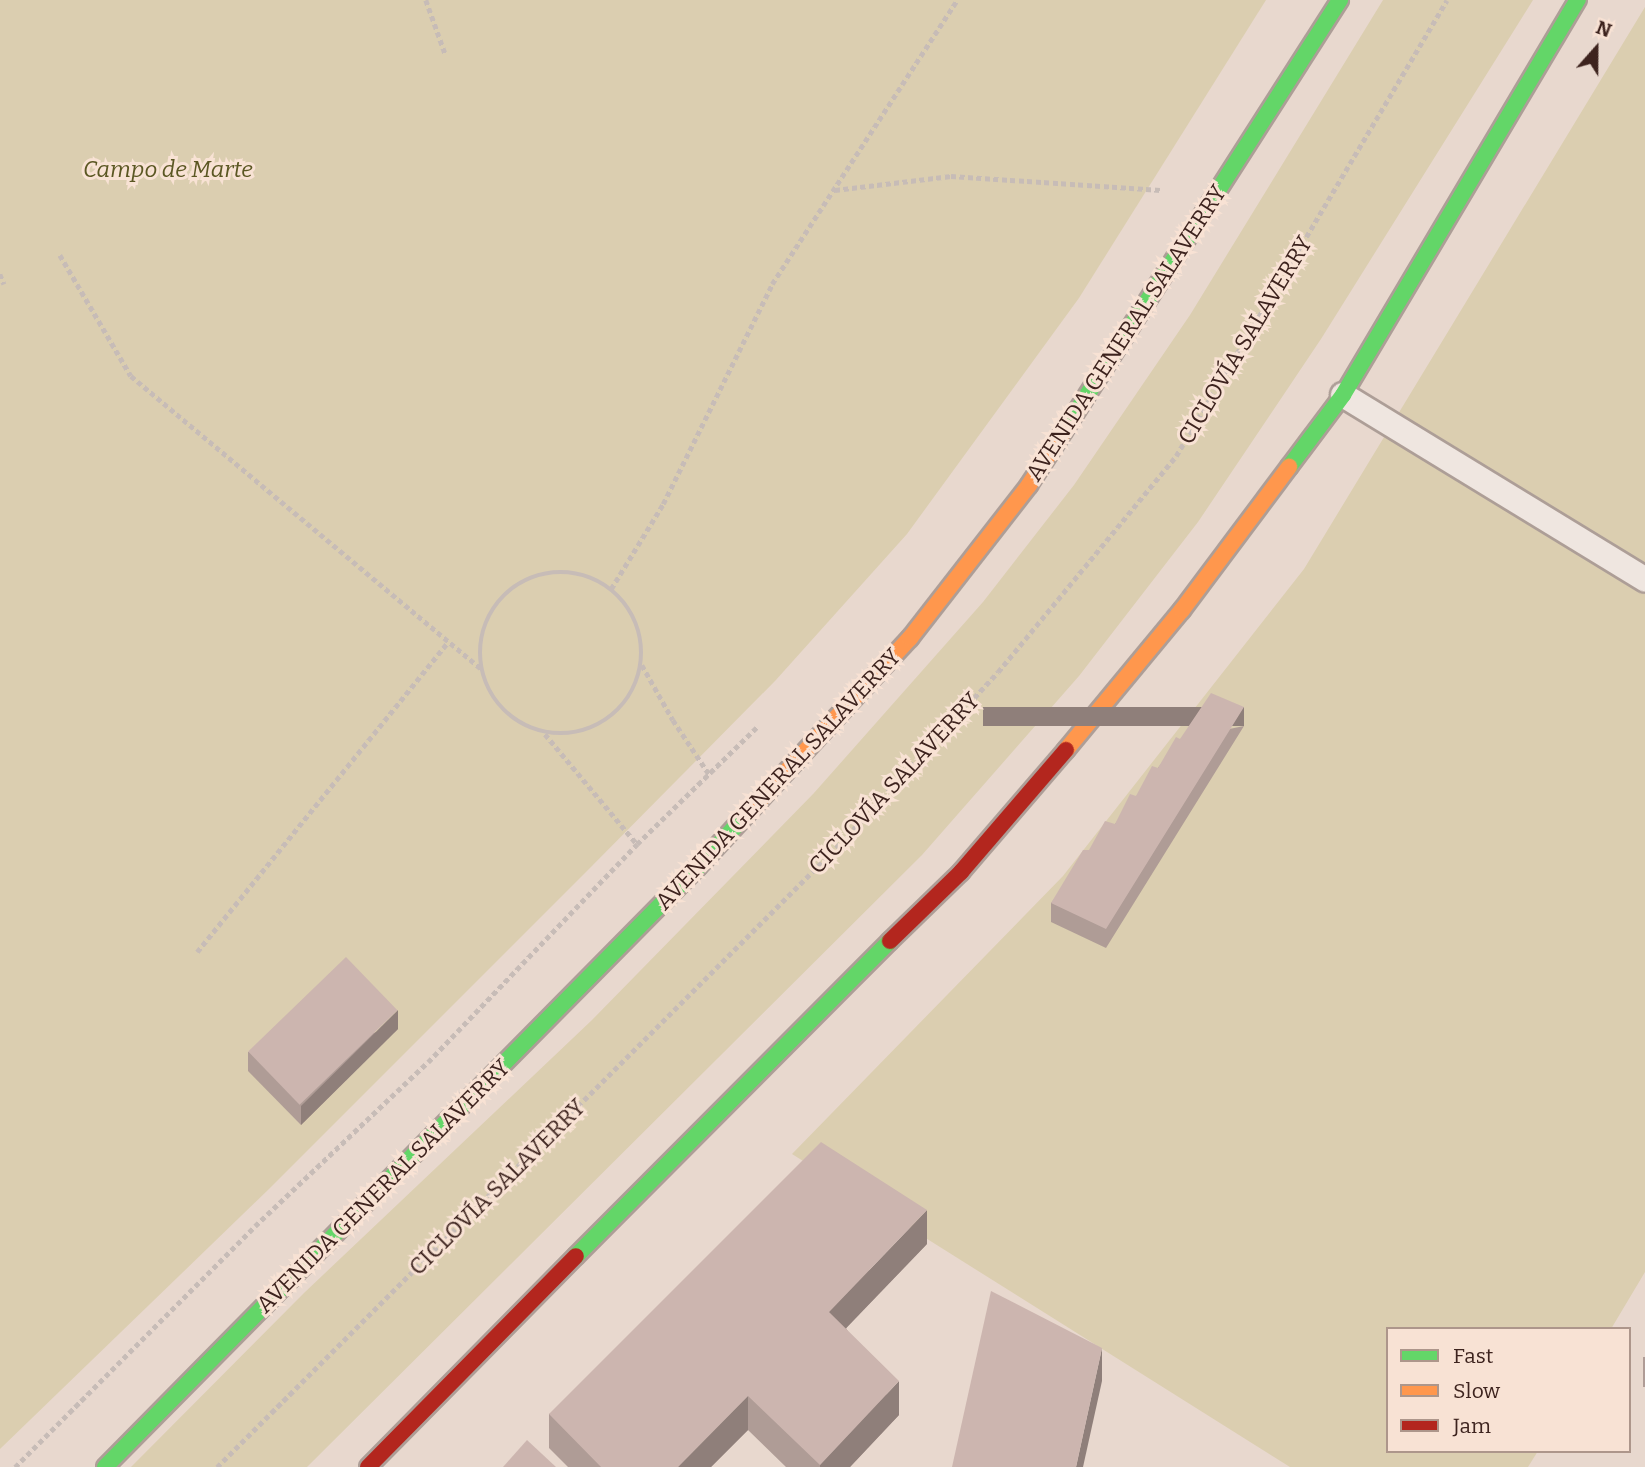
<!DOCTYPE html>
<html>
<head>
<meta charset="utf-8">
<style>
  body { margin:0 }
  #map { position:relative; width:1645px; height:1467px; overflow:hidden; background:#e8d8ce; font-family:Bitter,serif }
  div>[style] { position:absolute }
  .green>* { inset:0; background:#dbceb0 }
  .path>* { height:4.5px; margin-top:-2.25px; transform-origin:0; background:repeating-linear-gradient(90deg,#c7bcb7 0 5px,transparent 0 8.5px) }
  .path>.ring { margin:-2.25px; padding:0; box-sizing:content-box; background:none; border:4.5px solid #c7bcb7; border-radius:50% }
  .roads { filter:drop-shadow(2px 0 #ad9e97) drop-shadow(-2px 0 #ad9e97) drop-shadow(0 2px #ad9e97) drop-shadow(0 -2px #ad9e97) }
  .lane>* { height:24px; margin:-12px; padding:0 12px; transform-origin:12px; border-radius:12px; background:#efe6e0 }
  .fast>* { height:16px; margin:-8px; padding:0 8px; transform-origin:8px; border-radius:8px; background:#63d668 }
  .slow>* { height:16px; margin:-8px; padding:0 8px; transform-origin:8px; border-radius:8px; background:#ff974d }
  .jam>* { height:16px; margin:-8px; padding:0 8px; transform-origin:8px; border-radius:8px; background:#b3261e }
  .wall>* { inset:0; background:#af9c96; transform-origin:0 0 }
  .shaded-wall>* { inset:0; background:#8f7f7a; transform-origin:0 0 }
  .building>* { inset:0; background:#ccb5af; transform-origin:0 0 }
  span { translate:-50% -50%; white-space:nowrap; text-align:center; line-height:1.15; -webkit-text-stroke:6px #f8e2d4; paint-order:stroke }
  .park-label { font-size:23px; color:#5b5723; font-style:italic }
  .street-label { font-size:23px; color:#3d231e }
  .legend { position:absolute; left:1386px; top:1327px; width:245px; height:126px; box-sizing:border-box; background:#f8e2d4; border:2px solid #ad968b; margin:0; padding:9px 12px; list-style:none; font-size:21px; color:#3d231e }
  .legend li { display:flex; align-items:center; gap:14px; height:35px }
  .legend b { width:35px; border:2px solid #ad968b }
  .north { position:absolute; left:1561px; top:14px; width:70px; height:70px; -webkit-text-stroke:5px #f8e2d4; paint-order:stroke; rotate:21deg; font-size:19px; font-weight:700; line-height:28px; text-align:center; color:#3d231e }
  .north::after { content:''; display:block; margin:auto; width:24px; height:32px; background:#3d231e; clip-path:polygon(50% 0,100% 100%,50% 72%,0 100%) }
</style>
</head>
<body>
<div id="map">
  <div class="green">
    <div style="clip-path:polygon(0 0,1266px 0,1079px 298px,907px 534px,775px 681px,586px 872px,269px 1189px,0 1449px)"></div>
    <div style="clip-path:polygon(1383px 0,1533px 0,1321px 339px,1198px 522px,1079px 676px,922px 855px,307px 1467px,131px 1467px,304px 1293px,592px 1020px,814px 793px,983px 602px,1074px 485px,1190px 315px)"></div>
    <div style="clip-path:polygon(1645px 7px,1645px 1272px,1611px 1329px,1388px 1329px,1388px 1451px,1538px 1451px,1528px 1467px,1290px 1467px,792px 1154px,1063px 876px,1304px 569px)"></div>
  </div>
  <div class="path">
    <div style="left:426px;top:0;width:59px;rotate:70.3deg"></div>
    <div style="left:835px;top:190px;width:117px;rotate:-6.9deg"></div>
    <div style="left:951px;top:176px;width:210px;rotate:3.8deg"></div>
    <div style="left:60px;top:255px;width:140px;rotate:59.6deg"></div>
    <div style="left:131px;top:376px;width:456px;rotate:39.9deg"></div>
    <div style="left:0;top:274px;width:11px;rotate:68deg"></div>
    <div class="ring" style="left:480px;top:572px;width:157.5px;height:157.5px"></div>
    <div style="left:611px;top:589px;width:100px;rotate:-58.5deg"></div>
    <div style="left:663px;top:504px;width:246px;rotate:-63.6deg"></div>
    <div style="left:772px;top:284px;width:339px;rotate:-56.9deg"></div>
    <div style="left:642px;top:665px;width:63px;rotate:60.6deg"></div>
    <div style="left:673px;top:720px;width:65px;rotate:56.3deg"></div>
    <div style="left:545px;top:734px;width:143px;rotate:50.1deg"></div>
    <div style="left:197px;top:952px;width:397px;rotate:-51deg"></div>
    <div style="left:15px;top:1467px;width:340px;rotate:-45.1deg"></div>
    <div style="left:255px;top:1226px;width:238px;rotate:-43.5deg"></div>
    <div style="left:428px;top:1062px;width:302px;rotate:-46.2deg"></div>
    <div style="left:637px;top:844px;width:170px;rotate:-44.3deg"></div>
    <div style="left:217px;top:1467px;width:875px;rotate:-45deg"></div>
    <div style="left:836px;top:848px;width:239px;rotate:-47.4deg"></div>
    <div style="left:998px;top:672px;width:280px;rotate:-50.5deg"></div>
    <div style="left:1176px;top:456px;width:530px;rotate:-59.28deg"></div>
  </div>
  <div class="roads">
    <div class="lane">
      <div style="left:1343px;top:395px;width:354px;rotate:31.4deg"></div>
    </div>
    <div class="fast">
      <div style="left:1064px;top:431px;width:512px;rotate:-57.37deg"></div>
      <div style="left:1289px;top:467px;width:90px;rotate:-53.1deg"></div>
      <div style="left:1343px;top:395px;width:460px;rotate:-59.3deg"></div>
      <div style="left:576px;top:1256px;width:445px;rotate:-45.1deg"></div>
      <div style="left:105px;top:1467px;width:844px;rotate:-45.34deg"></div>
      <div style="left:698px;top:867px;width:90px;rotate:-47.3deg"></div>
    </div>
    <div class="slow">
      <div style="left:1066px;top:750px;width:182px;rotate:-50.4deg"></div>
      <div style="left:1182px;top:610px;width:179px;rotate:-53.2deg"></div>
      <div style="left:759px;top:801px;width:222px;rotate:-47.2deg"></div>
      <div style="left:910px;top:638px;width:194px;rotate:-52.1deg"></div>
      <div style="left:1029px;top:485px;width:64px;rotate:-57.1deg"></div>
    </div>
    <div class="jam">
      <div style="left:890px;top:941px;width:99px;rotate:-44.2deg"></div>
      <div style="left:961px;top:872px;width:161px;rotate:-49.3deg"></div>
      <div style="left:368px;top:1467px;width:296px;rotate:-45.4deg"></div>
    </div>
  </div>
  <div class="wall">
    <div style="clip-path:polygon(1244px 726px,1106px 948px,1051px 922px,1051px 903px,1115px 824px,1180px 739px)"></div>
    <div style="clip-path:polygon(398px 1029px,301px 1125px,248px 1071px,248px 1052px)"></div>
    <div style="clip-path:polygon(927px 1244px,846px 1328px,899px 1415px,850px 1467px,786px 1467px,748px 1430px,711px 1467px,568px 1467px,549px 1448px,549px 1414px)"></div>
    <div style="left:1645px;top:1357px;width:30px;height:2px;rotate:90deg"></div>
  </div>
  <div class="shaded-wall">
    <div style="left:1244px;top:707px;width:19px;height:261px;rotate:90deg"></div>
    <div style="clip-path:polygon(398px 1010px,398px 1029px,301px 1125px,301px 1106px)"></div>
    <div style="clip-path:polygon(927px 1210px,927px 1244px,829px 1346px,829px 1312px)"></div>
    <div style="clip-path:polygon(1102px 1348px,1102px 1381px,1083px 1467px,1076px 1467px)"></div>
    <div style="clip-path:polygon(899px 1381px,899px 1415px,850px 1467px,820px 1467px,820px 1465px)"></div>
    <div style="clip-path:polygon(748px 1396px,748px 1430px,711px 1467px,678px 1467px)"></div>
  </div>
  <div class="building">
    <div style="clip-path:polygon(1211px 693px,1244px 707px,1106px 929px,1051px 903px,1083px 850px,1089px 850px,1105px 821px,1115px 824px,1130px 794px,1136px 796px,1152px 766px,1158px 768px,1176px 737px,1180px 739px)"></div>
    <div style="left:346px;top:957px;width:74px;height:136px;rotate:46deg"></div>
    <div style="clip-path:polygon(821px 1142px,927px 1210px,829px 1312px,899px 1381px,820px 1465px,748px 1396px,678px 1467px,601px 1467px,549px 1414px)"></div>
    <div style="clip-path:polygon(991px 1291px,1102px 1348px,1076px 1467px,952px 1467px)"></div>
    <div style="clip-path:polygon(527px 1440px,556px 1467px,503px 1467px)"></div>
  </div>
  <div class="park-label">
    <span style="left:168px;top:169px">Campo de Marte</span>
  </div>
  <div class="street-label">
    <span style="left:1126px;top:333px;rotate:-57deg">AVENIDA GENERAL SALAVERRY</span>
    <span style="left:1245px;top:340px;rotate:-59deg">CICLOVÍA SALAVERRY</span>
    <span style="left:778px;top:779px;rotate:-47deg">AVENIDA GENERAL SALAVERRY</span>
    <span style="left:894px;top:783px;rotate:-47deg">CICLOVÍA SALAVERRY</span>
    <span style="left:383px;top:1186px;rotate:-45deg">AVENIDA GENERAL SALAVERRY</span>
    <span style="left:497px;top:1187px;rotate:-45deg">CICLOVÍA SALAVERRY</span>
  </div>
  <ul class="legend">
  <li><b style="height:9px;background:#63d668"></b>Fast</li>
  <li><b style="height:9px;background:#ff974d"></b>Slow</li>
  <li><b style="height:9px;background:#b3261e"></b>Jam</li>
  </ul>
  <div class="north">N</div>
</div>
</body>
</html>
